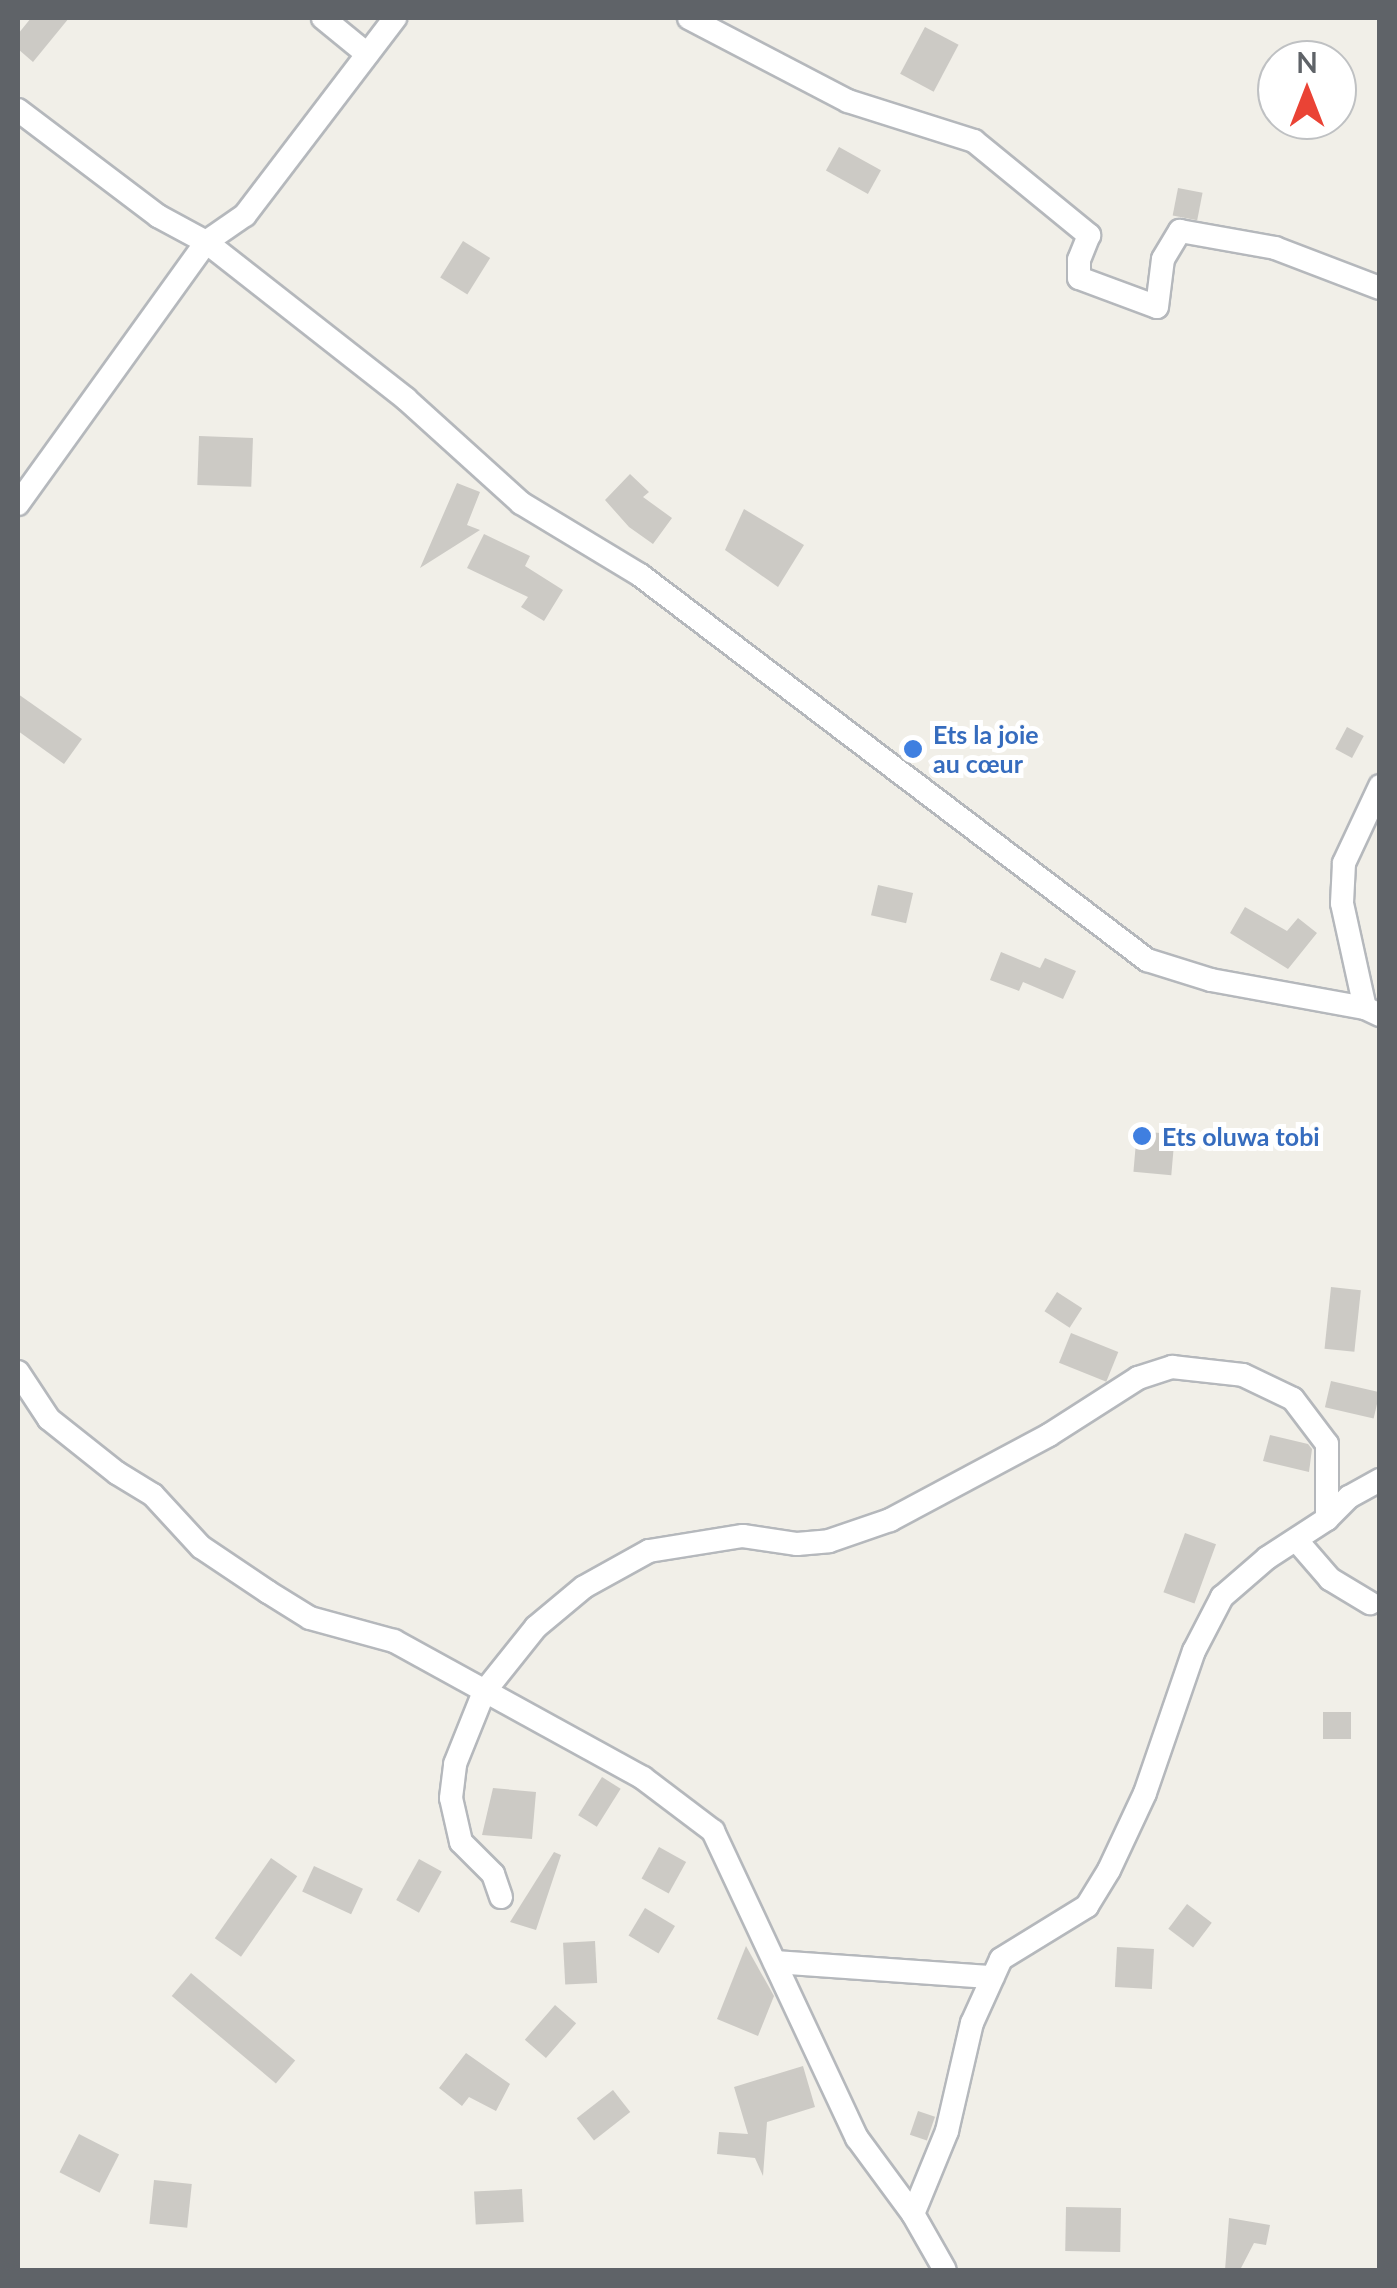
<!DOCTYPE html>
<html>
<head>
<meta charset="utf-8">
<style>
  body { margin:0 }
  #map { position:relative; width:1397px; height:2288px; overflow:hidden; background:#f1efe8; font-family:Lato,sans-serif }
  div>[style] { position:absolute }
  .building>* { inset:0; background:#cccac5; transform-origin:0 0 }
  .roads { filter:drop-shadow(2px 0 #b5b8bc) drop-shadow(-2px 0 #b5b8bc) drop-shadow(0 2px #b5b8bc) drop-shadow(0 -2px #b5b8bc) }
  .minor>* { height:22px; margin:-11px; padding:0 11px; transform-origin:11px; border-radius:11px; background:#fff }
  .dots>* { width:28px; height:28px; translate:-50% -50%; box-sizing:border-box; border:5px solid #fff; border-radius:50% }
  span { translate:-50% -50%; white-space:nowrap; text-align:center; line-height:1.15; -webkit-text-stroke:10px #fff; paint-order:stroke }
  .shop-label { font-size:25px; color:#366cbe; font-weight:700 }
  .left { translate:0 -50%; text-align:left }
  .frame { position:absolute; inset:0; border:20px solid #5f6368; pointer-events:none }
  .north { position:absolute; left:1257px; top:40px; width:100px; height:100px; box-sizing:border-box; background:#fff; border:2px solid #bfc1c3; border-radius:50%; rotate:0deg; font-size:28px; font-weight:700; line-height:40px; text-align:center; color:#5f6368 }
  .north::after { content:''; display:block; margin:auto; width:35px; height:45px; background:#ea4335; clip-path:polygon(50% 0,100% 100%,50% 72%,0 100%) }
</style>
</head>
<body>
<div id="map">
  <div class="building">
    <div style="clip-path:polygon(31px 18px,69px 18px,33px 62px,18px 49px,18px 34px)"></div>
    <div style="left:925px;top:27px;width:38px;height:53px;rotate:28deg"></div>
    <div style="left:839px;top:147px;width:48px;height:27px;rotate:29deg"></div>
    <div style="left:1178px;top:188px;width:25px;height:28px;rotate:11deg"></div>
    <div style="left:463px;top:241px;width:32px;height:43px;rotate:32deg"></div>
    <div style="left:199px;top:436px;width:54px;height:49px;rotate:2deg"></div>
    <div style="clip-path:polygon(630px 474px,649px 492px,643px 497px,672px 518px,653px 544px,629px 527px,605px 500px)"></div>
    <div style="clip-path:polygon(457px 483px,480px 492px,467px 525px,480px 530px,420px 568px)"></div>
    <div style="clip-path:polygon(744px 509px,804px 545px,778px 587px,725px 550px)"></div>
    <div style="clip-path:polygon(484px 534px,530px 556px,525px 566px,563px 590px,544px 621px,521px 607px,528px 597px,467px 568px)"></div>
    <div style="clip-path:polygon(18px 694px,82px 739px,64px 764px,18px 731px)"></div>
    <div style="left:1347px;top:727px;width:19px;height:25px;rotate:28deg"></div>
    <div style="left:878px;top:885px;width:36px;height:31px;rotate:13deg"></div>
    <div style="clip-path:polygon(1245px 907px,1287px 931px,1298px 918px,1317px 933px,1288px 969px,1230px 933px)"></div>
    <div style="clip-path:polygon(1001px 952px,1040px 968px,1045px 958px,1076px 971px,1063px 999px,1023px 982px,1019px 991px,990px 980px)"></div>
    <div style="left:1137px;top:1131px;width:38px;height:41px;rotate:5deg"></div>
    <div style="left:1331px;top:1287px;width:30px;height:62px;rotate:6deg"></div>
    <div style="left:1057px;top:1292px;width:30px;height:23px;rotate:33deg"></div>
    <div style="left:1071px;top:1333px;width:51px;height:32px;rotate:22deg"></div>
    <div style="left:1331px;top:1381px;width:50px;height:27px;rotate:13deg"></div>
    <div style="clip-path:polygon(1270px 1435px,1308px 1444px,1312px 1449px,1309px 1472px,1263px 1461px)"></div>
    <div style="left:1185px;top:1533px;width:33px;height:63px;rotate:20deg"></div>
    <div style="left:1323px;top:1712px;width:28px;height:27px"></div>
    <div style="left:602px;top:1777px;width:22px;height:45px;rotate:32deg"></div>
    <div style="clip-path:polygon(493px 1788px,536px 1792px,532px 1839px,482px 1835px)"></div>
    <div style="left:659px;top:1847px;width:31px;height:36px;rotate:29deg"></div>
    <div style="clip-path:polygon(554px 1852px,561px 1855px,536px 1930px,510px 1922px)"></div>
    <div style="left:271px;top:1858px;width:32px;height:98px;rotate:35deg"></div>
    <div style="left:419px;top:1859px;width:26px;height:47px;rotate:29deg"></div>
    <div style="left:314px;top:1866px;width:54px;height:28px;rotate:25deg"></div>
    <div style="left:1187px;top:1904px;width:31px;height:31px;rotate:37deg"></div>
    <div style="left:645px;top:1908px;width:35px;height:32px;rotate:31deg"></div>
    <div style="left:595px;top:1941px;width:42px;height:32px;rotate:87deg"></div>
    <div style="clip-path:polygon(746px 1946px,774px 1996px,758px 2036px,717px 2019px)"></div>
    <div style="left:1117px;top:1947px;width:37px;height:40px;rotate:3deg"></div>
    <div style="left:191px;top:1973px;width:136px;height:30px;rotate:40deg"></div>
    <div style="left:555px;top:2005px;width:28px;height:46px;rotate:41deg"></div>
    <div style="clip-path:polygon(466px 2053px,510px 2084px,496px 2111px,469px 2097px,462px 2106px,439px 2088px)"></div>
    <div style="clip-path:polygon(803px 2066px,815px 2107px,767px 2122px,763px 2176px,755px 2158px,717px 2154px,719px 2132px,748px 2134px,734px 2087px)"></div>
    <div style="left:613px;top:2090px;width:28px;height:46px;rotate:52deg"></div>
    <div style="left:918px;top:2111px;width:18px;height:25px;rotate:19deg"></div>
    <div style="left:79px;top:2134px;width:45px;height:43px;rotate:27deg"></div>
    <div style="left:154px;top:2180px;width:38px;height:44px;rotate:6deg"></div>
    <div style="left:522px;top:2189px;width:33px;height:48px;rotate:87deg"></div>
    <div style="left:1066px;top:2207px;width:55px;height:44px;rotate:1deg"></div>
    <div style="clip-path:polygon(1229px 2218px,1270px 2225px,1266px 2245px,1254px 2243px,1240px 2270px,1225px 2270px)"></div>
  </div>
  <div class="roads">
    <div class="minor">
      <div style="left:323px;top:18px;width:57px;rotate:39.3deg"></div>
      <div style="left:689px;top:18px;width:179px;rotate:27.6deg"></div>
      <div style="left:848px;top:101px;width:132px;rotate:17.6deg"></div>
      <div style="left:974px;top:141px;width:149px;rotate:39.3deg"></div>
      <div style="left:1089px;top:235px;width:27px;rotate:112deg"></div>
      <div style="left:1079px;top:260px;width:18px;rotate:90deg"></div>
      <div style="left:1079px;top:278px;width:83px;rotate:20.4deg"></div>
      <div style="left:1157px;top:307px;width:48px;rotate:-82.9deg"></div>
      <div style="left:1163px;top:259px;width:33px;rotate:-59deg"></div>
      <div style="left:1180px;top:231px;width:97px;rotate:10.1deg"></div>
      <div style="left:1275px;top:248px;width:112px;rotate:20.9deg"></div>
      <div style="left:18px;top:110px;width:176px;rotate:37.1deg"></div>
      <div style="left:158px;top:216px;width:55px;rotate:28.4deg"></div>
      <div style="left:206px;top:242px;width:254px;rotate:38.1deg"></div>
      <div style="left:406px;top:399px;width:155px;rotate:42.1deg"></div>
      <div style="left:521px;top:503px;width:139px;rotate:31.2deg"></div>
      <div style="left:640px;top:575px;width:637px;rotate:37.21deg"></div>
      <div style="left:1147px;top:960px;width:67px;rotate:17.4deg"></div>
      <div style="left:1211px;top:980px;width:157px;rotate:10.3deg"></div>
      <div style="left:1365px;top:1008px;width:17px;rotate:25deg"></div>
      <div style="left:18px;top:504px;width:322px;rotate:-54.3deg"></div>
      <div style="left:206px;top:242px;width:47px;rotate:-34.7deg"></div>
      <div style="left:245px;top:215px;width:248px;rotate:-52.7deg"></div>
      <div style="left:1365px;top:1008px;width:107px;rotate:-102.4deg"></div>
      <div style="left:1342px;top:903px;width:40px;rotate:-87.1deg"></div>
      <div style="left:1344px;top:863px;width:85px;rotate:-64.9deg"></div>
      <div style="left:18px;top:1372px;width:56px;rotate:56.6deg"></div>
      <div style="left:49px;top:1419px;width:87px;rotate:38.5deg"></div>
      <div style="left:117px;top:1473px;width:42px;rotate:31.4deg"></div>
      <div style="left:153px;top:1495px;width:71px;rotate:47.3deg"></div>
      <div style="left:201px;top:1547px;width:81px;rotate:33.9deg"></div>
      <div style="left:268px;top:1592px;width:49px;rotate:31.8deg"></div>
      <div style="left:310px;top:1618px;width:87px;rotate:15.3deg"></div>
      <div style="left:394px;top:1641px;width:284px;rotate:28.8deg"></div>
      <div style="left:643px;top:1778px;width:88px;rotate:37.1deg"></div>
      <div style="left:713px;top:1831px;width:339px;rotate:64.9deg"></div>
      <div style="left:857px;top:2138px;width:94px;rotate:53.6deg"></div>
      <div style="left:913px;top:2214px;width:64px;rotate:60.3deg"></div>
      <div style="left:1298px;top:1542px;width:49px;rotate:49.1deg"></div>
      <div style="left:1330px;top:1579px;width:47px;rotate:31deg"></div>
      <div style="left:501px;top:1897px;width:24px;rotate:-109deg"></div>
      <div style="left:493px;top:1874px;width:45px;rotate:-135deg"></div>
      <div style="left:461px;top:1842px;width:45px;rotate:-102.8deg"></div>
      <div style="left:451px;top:1798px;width:34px;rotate:-83deg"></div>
      <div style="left:455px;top:1764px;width:78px;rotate:-68.1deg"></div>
      <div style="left:484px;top:1692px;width:83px;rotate:-51.3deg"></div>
      <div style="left:536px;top:1627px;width:62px;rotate:-39.8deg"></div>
      <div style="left:584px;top:1587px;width:74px;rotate:-29deg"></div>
      <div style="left:649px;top:1551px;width:95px;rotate:-9.1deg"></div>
      <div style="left:743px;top:1536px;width:55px;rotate:8.4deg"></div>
      <div style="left:797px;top:1544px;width:32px;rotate:-5deg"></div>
      <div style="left:829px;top:1541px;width:65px;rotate:-19deg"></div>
      <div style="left:890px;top:1520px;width:180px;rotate:-28.1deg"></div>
      <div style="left:1049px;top:1435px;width:106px;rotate:-32.6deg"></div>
      <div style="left:1138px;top:1378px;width:36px;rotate:-18deg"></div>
      <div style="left:1172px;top:1367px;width:71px;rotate:6.4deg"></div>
      <div style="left:1243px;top:1375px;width:55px;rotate:25.6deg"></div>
      <div style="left:1293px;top:1399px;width:56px;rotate:52.9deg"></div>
      <div style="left:1327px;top:1444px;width:75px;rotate:90deg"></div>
      <div style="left:775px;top:1962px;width:218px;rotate:4deg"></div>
      <div style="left:913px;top:2214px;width:90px;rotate:-67.7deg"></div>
      <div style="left:947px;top:2131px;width:111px;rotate:-77deg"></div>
      <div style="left:972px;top:2023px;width:70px;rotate:-65.6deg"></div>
      <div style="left:1001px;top:1959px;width:101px;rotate:-31.6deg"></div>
      <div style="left:1087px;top:1906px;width:42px;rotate:-58.6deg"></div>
      <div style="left:1109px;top:1870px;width:85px;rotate:-64.9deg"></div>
      <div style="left:1145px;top:1793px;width:150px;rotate:-71deg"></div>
      <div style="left:1194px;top:1651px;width:61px;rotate:-62.6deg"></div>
      <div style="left:1222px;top:1597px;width:60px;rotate:-40.9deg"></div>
      <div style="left:1267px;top:1558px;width:72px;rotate:-33deg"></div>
      <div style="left:1327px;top:1519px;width:31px;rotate:-45deg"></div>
      <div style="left:1349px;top:1497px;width:35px;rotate:-29deg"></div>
    </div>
  </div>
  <div class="dots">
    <div style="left:913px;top:749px;background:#3f7fe0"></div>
    <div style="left:1142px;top:1136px;background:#3f7fe0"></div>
  </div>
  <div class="shop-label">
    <span class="left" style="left:933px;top:749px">Ets la joie<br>au cœur</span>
    <span class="left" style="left:1162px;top:1136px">Ets oluwa tobi</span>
  </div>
  <div class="frame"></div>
  <div class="north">N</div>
</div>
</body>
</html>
